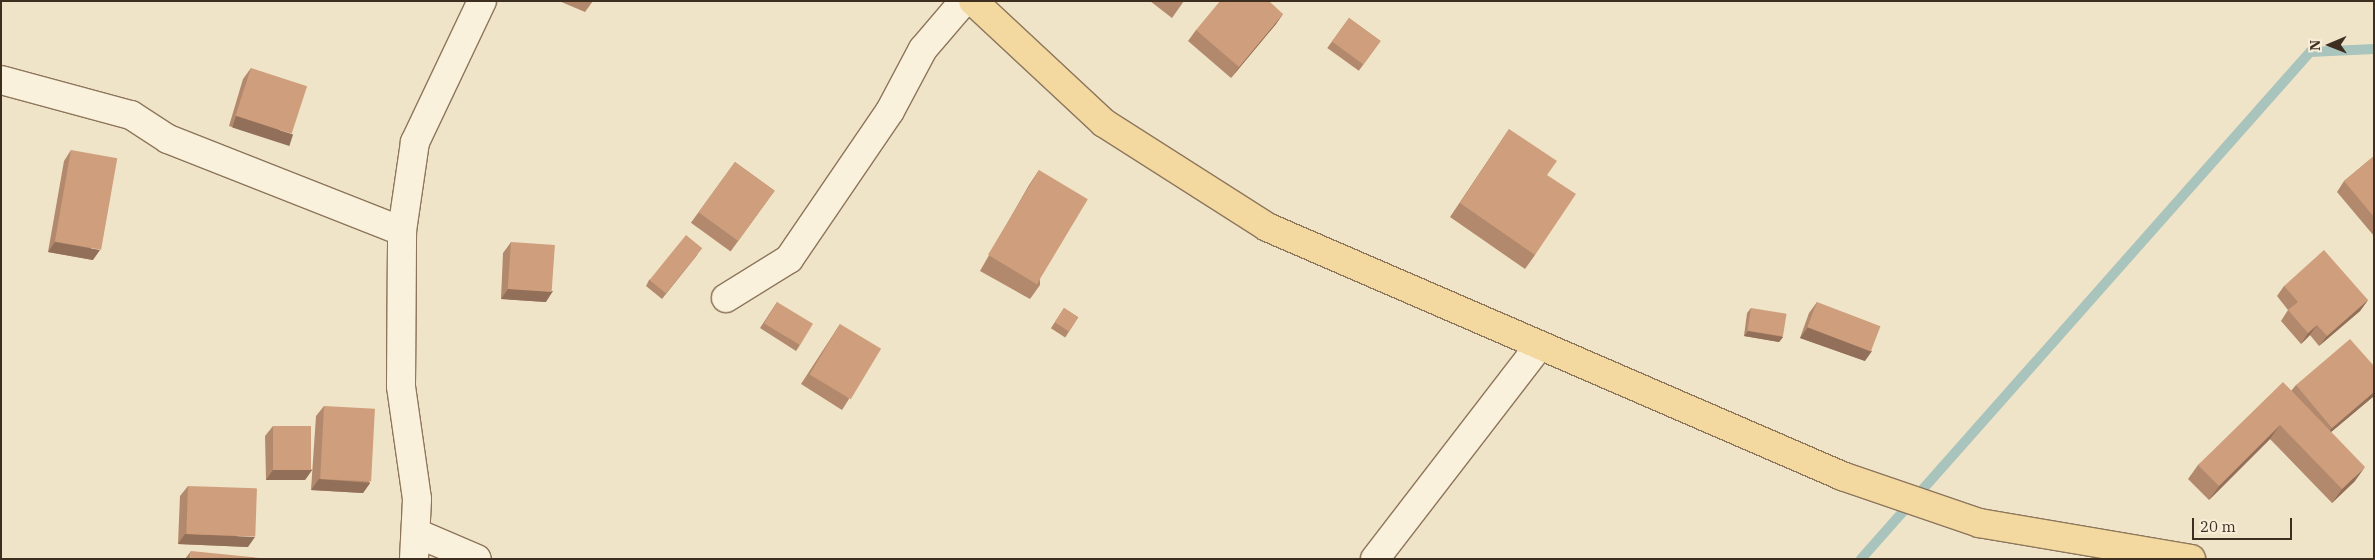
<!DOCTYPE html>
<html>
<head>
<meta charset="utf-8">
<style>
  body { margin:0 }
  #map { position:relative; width:2375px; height:560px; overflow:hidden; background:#f0e4c8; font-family:"IBM Plex Serif",serif }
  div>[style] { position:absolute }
  .stream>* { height:10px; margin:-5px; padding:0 5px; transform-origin:5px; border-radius:5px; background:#a9c4bc }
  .roads { filter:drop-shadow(1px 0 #8d765c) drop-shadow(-1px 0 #8d765c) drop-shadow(0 1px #8d765c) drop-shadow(0 -1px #8d765c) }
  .minor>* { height:28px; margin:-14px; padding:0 14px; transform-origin:14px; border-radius:14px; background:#faf1dc }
  .major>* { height:28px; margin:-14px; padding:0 14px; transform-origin:14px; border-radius:14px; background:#f3d9a0 }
  .wall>* { inset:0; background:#b2896c; transform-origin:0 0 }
  .shaded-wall>* { inset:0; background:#916f58; transform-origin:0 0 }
  .building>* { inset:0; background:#cf9f7d; transform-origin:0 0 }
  span { translate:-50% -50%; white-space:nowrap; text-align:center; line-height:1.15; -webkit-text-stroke:4px #f7eed8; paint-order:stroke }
  .frame { position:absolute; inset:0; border:2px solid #3d2e20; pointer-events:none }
  .north { position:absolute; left:2305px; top:20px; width:50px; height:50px; -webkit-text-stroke:4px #f7eed8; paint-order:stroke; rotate:269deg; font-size:14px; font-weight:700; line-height:20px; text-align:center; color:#3d2e20 }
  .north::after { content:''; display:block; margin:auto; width:18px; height:22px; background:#3d2e20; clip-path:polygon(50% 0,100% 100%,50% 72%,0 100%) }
  .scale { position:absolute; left:2192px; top:518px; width:100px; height:22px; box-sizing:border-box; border:2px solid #3d2e20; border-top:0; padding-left:6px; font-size:15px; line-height:18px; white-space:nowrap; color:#3d2e20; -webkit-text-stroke:4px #f7eed8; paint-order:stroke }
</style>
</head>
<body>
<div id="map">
  <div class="stream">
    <div style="left:1861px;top:559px;width:677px;rotate:-48.47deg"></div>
    <div style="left:2310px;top:52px;width:64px;rotate:-2.7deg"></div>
  </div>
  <div class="roads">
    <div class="minor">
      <div style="left:1px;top:80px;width:135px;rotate:15.1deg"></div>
      <div style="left:131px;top:115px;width:44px;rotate:33deg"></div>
      <div style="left:168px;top:139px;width:251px;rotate:21.5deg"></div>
      <div style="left:726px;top:298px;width:74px;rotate:-31.8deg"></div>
      <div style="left:789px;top:259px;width:179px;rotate:-55.7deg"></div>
      <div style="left:890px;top:111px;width:70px;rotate:-62deg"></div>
      <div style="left:923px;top:49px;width:63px;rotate:-49.5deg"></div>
      <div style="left:416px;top:533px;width:66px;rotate:23.1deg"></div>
      <div style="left:414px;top:559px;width:60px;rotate:-87.1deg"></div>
      <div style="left:417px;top:499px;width:114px;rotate:-98.1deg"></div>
      <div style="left:401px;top:386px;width:155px;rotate:-89.6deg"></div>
      <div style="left:402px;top:231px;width:90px;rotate:-81.7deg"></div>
      <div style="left:415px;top:142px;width:156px;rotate:-64.6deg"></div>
      <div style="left:1375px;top:559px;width:267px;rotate:-52.4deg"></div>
    </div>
    <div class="major">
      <div style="left:973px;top:1px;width:179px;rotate:43deg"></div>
      <div style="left:1104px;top:123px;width:193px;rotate:32.5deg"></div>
      <div style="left:1267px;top:227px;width:627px;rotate:23.41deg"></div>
      <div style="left:1842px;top:476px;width:145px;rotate:18.9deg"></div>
      <div style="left:1979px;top:523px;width:215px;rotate:9.6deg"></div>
    </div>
  </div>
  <div class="wall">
    <div style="clip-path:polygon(559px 1px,593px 1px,585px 12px)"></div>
    <div style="clip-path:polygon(1150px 1px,1184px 1px,1172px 18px)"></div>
    <div style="clip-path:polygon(1283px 14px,1276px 24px,1231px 78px,1188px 41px,1196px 30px)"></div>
    <div style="left:1349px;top:18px;width:39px;height:37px;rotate:36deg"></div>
    <div style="clip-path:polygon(251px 68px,286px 144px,229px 126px,243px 79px)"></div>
    <div style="clip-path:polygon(1509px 129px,1547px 175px,1535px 255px,1525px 269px,1450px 217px)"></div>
    <div style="clip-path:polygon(71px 150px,93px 260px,48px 252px,64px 161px)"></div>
    <div style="clip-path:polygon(2374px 156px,2374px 236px,2337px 192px,2344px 181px)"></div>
    <div style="left:735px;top:162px;width:49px;height:75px;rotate:36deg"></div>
    <div style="clip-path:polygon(1039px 170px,1040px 285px,1030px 299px,980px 271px,1029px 185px)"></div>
    <div style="clip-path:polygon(511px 242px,546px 302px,501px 299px,503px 253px)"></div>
    <div style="clip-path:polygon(698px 254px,662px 299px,646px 286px,649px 280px)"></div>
    <div style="clip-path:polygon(2284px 286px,2368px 300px,2360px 311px,2319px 346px,2310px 335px,2301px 344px,2281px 321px,2288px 310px,2277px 296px)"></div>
    <div style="clip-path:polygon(777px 302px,800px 345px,796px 351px,760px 328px)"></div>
    <div style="clip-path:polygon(1817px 302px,1865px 361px,1800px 338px,1809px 313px)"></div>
    <div style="left:1064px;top:308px;width:17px;height:24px;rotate:33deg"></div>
    <div style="clip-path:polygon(1751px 308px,1783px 337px,1779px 342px,1744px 336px,1747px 313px)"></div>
    <div style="clip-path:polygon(840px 324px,849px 399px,842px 410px,801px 384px)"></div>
    <div style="clip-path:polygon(2374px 366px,2374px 396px,2331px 432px,2355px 481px,2332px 503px,2270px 439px,2209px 500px,2188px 479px,2198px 465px,2291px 391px,2296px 385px)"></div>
    <div style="clip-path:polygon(324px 406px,370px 483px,363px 493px,311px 490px,316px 416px)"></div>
    <div style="clip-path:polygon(273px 426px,312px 470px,305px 480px,266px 480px,265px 436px)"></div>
    <div style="clip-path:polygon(188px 486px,248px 547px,178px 544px,180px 496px)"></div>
    <div style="clip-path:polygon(191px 551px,190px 559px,185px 559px)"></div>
  </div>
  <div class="shaded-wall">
    <div style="clip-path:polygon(1283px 14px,1276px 24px,1231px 78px,1239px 67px)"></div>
    <div style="left:236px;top:116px;width:60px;height:12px;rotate:18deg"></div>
    <div style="clip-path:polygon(55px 242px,100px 250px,93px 260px,48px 252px)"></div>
    <div style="clip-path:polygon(508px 289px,553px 291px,546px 302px,501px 299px)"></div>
    <div style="clip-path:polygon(2368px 300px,2360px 311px,2319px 346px,2327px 336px)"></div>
    <div style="clip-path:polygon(2317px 325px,2310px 335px,2301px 344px,2308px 333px)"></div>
    <div style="clip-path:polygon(1808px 327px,1872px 351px,1865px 361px,1800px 338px)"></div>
    <div style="clip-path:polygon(1748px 331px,1783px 337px,1779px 342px,1744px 336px)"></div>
    <div style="clip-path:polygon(2374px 392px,2374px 396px,2324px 438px,2332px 428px)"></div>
    <div style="clip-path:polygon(2280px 425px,2270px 439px,2209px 500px,2219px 486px)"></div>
    <div style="clip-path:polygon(2365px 467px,2355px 481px,2332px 503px,2342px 489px)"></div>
    <div style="clip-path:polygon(273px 470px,312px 470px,305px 480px,266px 480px)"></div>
    <div style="clip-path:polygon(319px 479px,370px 483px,363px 493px,311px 490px)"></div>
    <div style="clip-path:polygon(185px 534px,255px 537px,248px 547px,178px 544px)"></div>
  </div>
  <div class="building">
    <div style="clip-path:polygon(1220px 1px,1269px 1px,1283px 14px,1239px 67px,1196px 30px)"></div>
    <div style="left:1349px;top:18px;width:39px;height:29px;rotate:36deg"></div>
    <div style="left:251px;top:68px;width:59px;height:50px;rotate:18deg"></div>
    <div style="clip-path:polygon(1509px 129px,1557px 161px,1547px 175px,1576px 194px,1535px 255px,1460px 203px)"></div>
    <div style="left:71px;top:150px;width:47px;height:93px;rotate:10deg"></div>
    <div style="clip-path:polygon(2374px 156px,2374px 217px,2344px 181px)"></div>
    <div style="left:735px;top:162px;width:49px;height:62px;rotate:36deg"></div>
    <div style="left:1039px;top:170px;width:57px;height:99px;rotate:31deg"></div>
    <div style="left:686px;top:235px;width:21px;height:58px;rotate:39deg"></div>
    <div style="left:511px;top:242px;width:44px;height:47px;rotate:4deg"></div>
    <div style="clip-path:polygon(2324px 250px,2368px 300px,2327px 336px,2317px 325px,2308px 333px,2288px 310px,2298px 302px,2284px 286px)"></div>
    <div style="left:777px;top:302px;width:42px;height:25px;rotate:31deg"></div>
    <div style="left:1817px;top:302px;width:68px;height:27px;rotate:21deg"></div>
    <div style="left:1064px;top:308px;width:17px;height:17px;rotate:33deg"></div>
    <div style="left:1751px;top:308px;width:36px;height:23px;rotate:9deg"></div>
    <div style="left:840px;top:324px;width:48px;height:59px;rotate:31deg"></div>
    <div style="clip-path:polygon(2350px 339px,2374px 366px,2374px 392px,2332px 428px,2296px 385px)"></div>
    <div style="clip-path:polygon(2283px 382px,2365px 467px,2342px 489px,2280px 425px,2219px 486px,2198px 465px)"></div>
    <div style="left:324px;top:406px;width:51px;height:73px;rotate:3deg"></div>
    <div style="left:273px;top:426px;width:38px;height:44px"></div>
    <div style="left:188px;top:486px;width:69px;height:48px;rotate:2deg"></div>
    <div style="clip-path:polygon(191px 551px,260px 558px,260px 559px,190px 559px)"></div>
  </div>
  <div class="frame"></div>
  <div class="north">N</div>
  <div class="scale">20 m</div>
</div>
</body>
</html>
